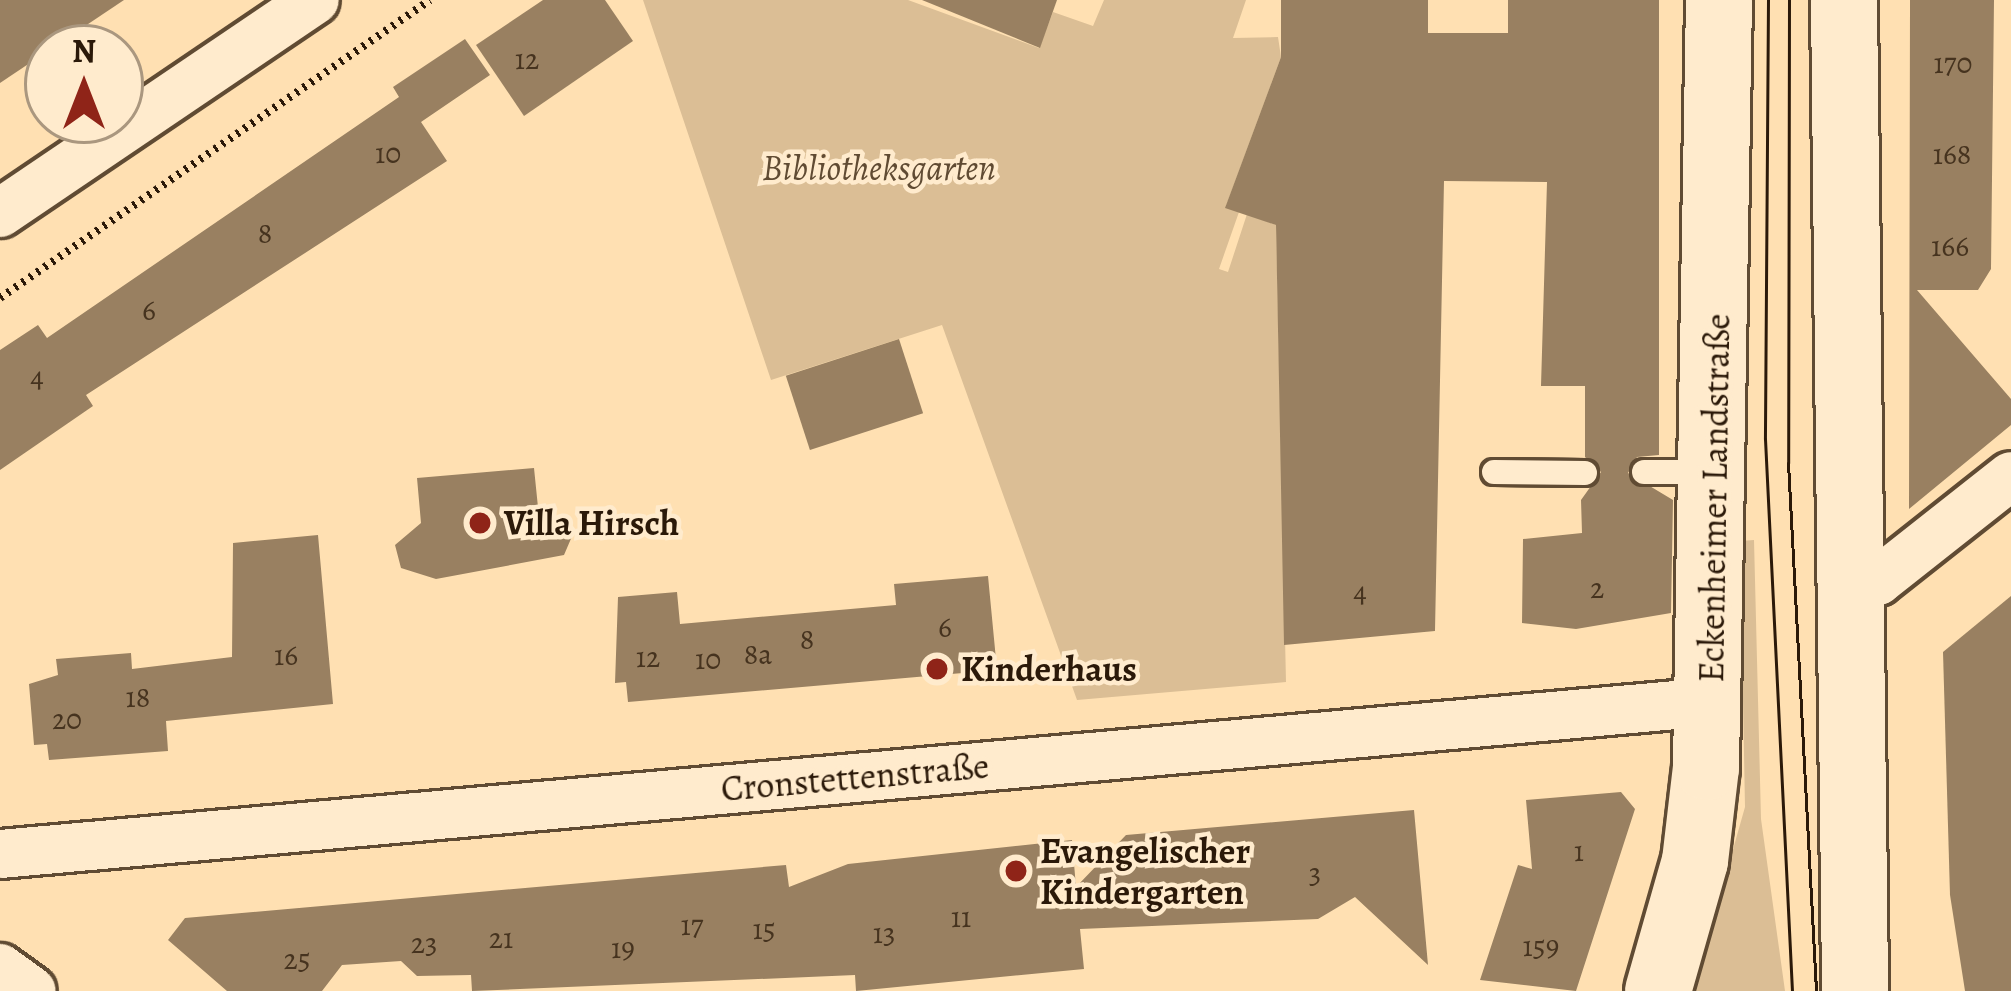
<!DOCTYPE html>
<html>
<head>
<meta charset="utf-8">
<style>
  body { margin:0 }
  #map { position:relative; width:2011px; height:991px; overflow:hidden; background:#ffe0b2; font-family:Alegreya,serif }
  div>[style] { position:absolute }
  .green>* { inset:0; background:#dbbe95 }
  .building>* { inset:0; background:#998061; transform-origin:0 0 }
  .path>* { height:8px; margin-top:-4px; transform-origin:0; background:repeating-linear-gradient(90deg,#2b1909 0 3px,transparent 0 9px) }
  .roads { filter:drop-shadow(3px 0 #604b33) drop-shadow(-3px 0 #604b33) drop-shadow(0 3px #604b33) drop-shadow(0 -3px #604b33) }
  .service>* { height:24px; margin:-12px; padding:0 12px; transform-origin:12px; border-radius:12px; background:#ffebcd }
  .minor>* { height:48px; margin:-24px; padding:0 24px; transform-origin:24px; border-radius:24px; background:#ffebcd }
  .secondary>* { height:66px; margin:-33px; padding:0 33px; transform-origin:33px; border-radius:33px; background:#ffebcd }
  .tram>* { height:3px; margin:-1.5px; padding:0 1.5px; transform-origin:1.5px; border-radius:1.5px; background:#2b1909 }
  .dots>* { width:33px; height:33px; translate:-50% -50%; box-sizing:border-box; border:6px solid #ffebcd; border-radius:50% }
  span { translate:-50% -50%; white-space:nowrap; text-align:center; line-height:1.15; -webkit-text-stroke:9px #ffebcd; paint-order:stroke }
  .number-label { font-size:30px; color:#46331f }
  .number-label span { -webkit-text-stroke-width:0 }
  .park-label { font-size:36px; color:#604b33; font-style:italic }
  .street-label { font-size:36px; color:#2b1909 }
  .poi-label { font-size:36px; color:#2b1909; font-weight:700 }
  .left { translate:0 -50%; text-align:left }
  .north { position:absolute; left:24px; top:24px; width:120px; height:120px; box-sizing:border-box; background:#ffebcd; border:3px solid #aa977f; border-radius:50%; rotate:0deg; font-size:33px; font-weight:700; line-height:48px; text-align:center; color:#2b1909 }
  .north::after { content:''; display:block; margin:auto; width:42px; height:54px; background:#8f2418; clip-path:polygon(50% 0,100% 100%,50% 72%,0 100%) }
</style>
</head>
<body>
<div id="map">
  <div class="green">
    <div style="clip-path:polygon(643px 0,908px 0,1039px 48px,1053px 12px,1093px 26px,1104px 0,1246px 0,1233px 38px,1278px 37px,1281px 57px,1226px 206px,1239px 212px,1219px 269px,1228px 272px,1247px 214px,1276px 225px,1286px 682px,1077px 700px,942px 325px,771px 380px)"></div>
    <div style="clip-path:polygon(1754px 540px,1761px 819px,1785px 991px,1693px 991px,1745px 807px,1740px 541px)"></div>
  </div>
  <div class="building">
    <div style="clip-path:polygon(0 0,124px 0,0 83px)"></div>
    <div style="clip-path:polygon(543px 0,605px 0,633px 41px,524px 116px,476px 45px)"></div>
    <div style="clip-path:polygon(922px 0,1057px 0,1040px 48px)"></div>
    <div style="clip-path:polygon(1281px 0,1428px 0,1428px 33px,1508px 33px,1508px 0,1659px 0,1659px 455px,1637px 457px,1628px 473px,1673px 500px,1671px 613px,1576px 629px,1522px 623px,1523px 539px,1582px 533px,1581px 500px,1601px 472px,1585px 457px,1585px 386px,1541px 386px,1547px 182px,1444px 181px,1435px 631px,1284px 645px,1276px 225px,1225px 208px,1281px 57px)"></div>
    <div style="clip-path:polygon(1910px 0,1994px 0,1991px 269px,1978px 290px,1917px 290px,2011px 399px,2011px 425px,1909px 509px)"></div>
    <div style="clip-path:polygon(465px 39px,490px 75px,421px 122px,447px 161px,86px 395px,93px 406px,0 470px,0 350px,38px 325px,47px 338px,399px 97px,393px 87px)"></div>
    <div style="left:899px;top:339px;width:78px;height:119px;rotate:72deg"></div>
    <div style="clip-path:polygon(534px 468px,539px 517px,573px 534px,564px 555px,436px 579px,401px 568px,395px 545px,421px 523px,417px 478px)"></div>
    <div style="clip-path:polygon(318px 535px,333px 704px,166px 721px,168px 751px,49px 760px,47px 744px,34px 745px,29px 684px,58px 675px,56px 659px,131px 653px,132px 669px,232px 657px,233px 543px)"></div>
    <div style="clip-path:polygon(988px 576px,997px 670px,628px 702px,626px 682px,615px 683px,618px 597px,677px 592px,680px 624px,896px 605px,894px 584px)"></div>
    <div style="clip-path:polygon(2011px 596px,2011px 991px,1965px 991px,1950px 895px,1943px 652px)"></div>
    <div style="clip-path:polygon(1621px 792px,1635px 809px,1576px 991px,1480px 980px,1518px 865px,1532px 869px,1526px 800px)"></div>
    <div style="clip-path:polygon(1414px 810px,1428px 965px,1355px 897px,1318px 919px,1080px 929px,1084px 969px,856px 991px,855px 975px,472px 991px,471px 975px,417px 976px,401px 961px,342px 965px,322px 991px,227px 991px,168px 940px,185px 918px,786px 865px,789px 887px,848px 864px,1072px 840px,1076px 887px,1126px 835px)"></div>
  </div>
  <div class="path">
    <div style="left:0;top:298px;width:523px;rotate:-34.72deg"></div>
  </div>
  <div class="roads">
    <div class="service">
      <div style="left:1494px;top:472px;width:91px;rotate:0.6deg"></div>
      <div style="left:1644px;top:472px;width:65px"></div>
    </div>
    <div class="minor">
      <div style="left:0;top:213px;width:380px;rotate:-34.1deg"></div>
      <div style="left:1842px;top:583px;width:36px;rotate:-3deg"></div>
      <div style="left:1878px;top:581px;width:169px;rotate:-38.3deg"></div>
      <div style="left:0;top:854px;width:1717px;rotate:-5.08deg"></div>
      <div style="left:0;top:968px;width:39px;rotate:36deg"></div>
    </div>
    <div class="secondary">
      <div style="left:1844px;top:0;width:991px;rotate:89.36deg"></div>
      <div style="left:1658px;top:991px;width:135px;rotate:-74.1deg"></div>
      <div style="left:1695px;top:861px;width:95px;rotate:-83.3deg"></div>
      <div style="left:1706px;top:767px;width:767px;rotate:-89.03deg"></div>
    </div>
  </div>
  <div class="tram">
    <div style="left:1768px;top:0;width:439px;rotate:90.4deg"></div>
    <div style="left:1765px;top:439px;width:553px;rotate:87.2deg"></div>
    <div style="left:1789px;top:0;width:463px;rotate:90.1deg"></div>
    <div style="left:1788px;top:463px;width:529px;rotate:86.96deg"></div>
  </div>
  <div class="dots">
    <div style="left:480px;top:523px;background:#8f2418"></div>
    <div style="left:937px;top:669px;background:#8f2418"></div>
    <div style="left:1016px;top:871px;background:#8f2418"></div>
  </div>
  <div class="number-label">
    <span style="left:527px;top:59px">12</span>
    <span style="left:1953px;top:63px">170</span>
    <span style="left:388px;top:153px">10</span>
    <span style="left:1952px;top:154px">168</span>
    <span style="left:265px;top:233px">8</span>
    <span style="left:1950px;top:246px">166</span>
    <span style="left:149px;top:310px">6</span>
    <span style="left:37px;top:377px">4</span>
    <span style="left:1597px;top:588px">2</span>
    <span style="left:1360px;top:592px">4</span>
    <span style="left:945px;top:627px">6</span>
    <span style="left:807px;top:639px">8</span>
    <span style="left:758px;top:654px">8a</span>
    <span style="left:286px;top:655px">16</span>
    <span style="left:648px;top:657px">12</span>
    <span style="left:708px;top:659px">10</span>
    <span style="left:138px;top:697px">18</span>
    <span style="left:67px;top:719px">20</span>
    <span style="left:1579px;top:851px">1</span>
    <span style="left:1315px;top:873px">3</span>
    <span style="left:961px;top:917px">11</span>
    <span style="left:692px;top:925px">17</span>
    <span style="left:764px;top:929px">15</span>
    <span style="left:884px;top:933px">13</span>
    <span style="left:501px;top:938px">21</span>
    <span style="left:424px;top:943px">23</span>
    <span style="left:1541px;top:946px">159</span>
    <span style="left:623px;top:948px">19</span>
    <span style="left:297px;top:959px">25</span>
  </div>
  <div class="park-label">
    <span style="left:879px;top:168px">Bibliotheksgarten</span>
  </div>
  <div class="street-label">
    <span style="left:1714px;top:498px;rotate:-89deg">Eckenheimer Landstraße</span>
    <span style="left:855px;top:777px;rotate:-5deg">Cronstettenstraße</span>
  </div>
  <div class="poi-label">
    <span class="left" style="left:504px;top:523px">Villa Hirsch</span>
    <span class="left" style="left:961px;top:669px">Kinderhaus</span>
    <span class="left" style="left:1040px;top:871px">Evangelischer<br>Kindergarten</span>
  </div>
  <div class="north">N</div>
</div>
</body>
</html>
